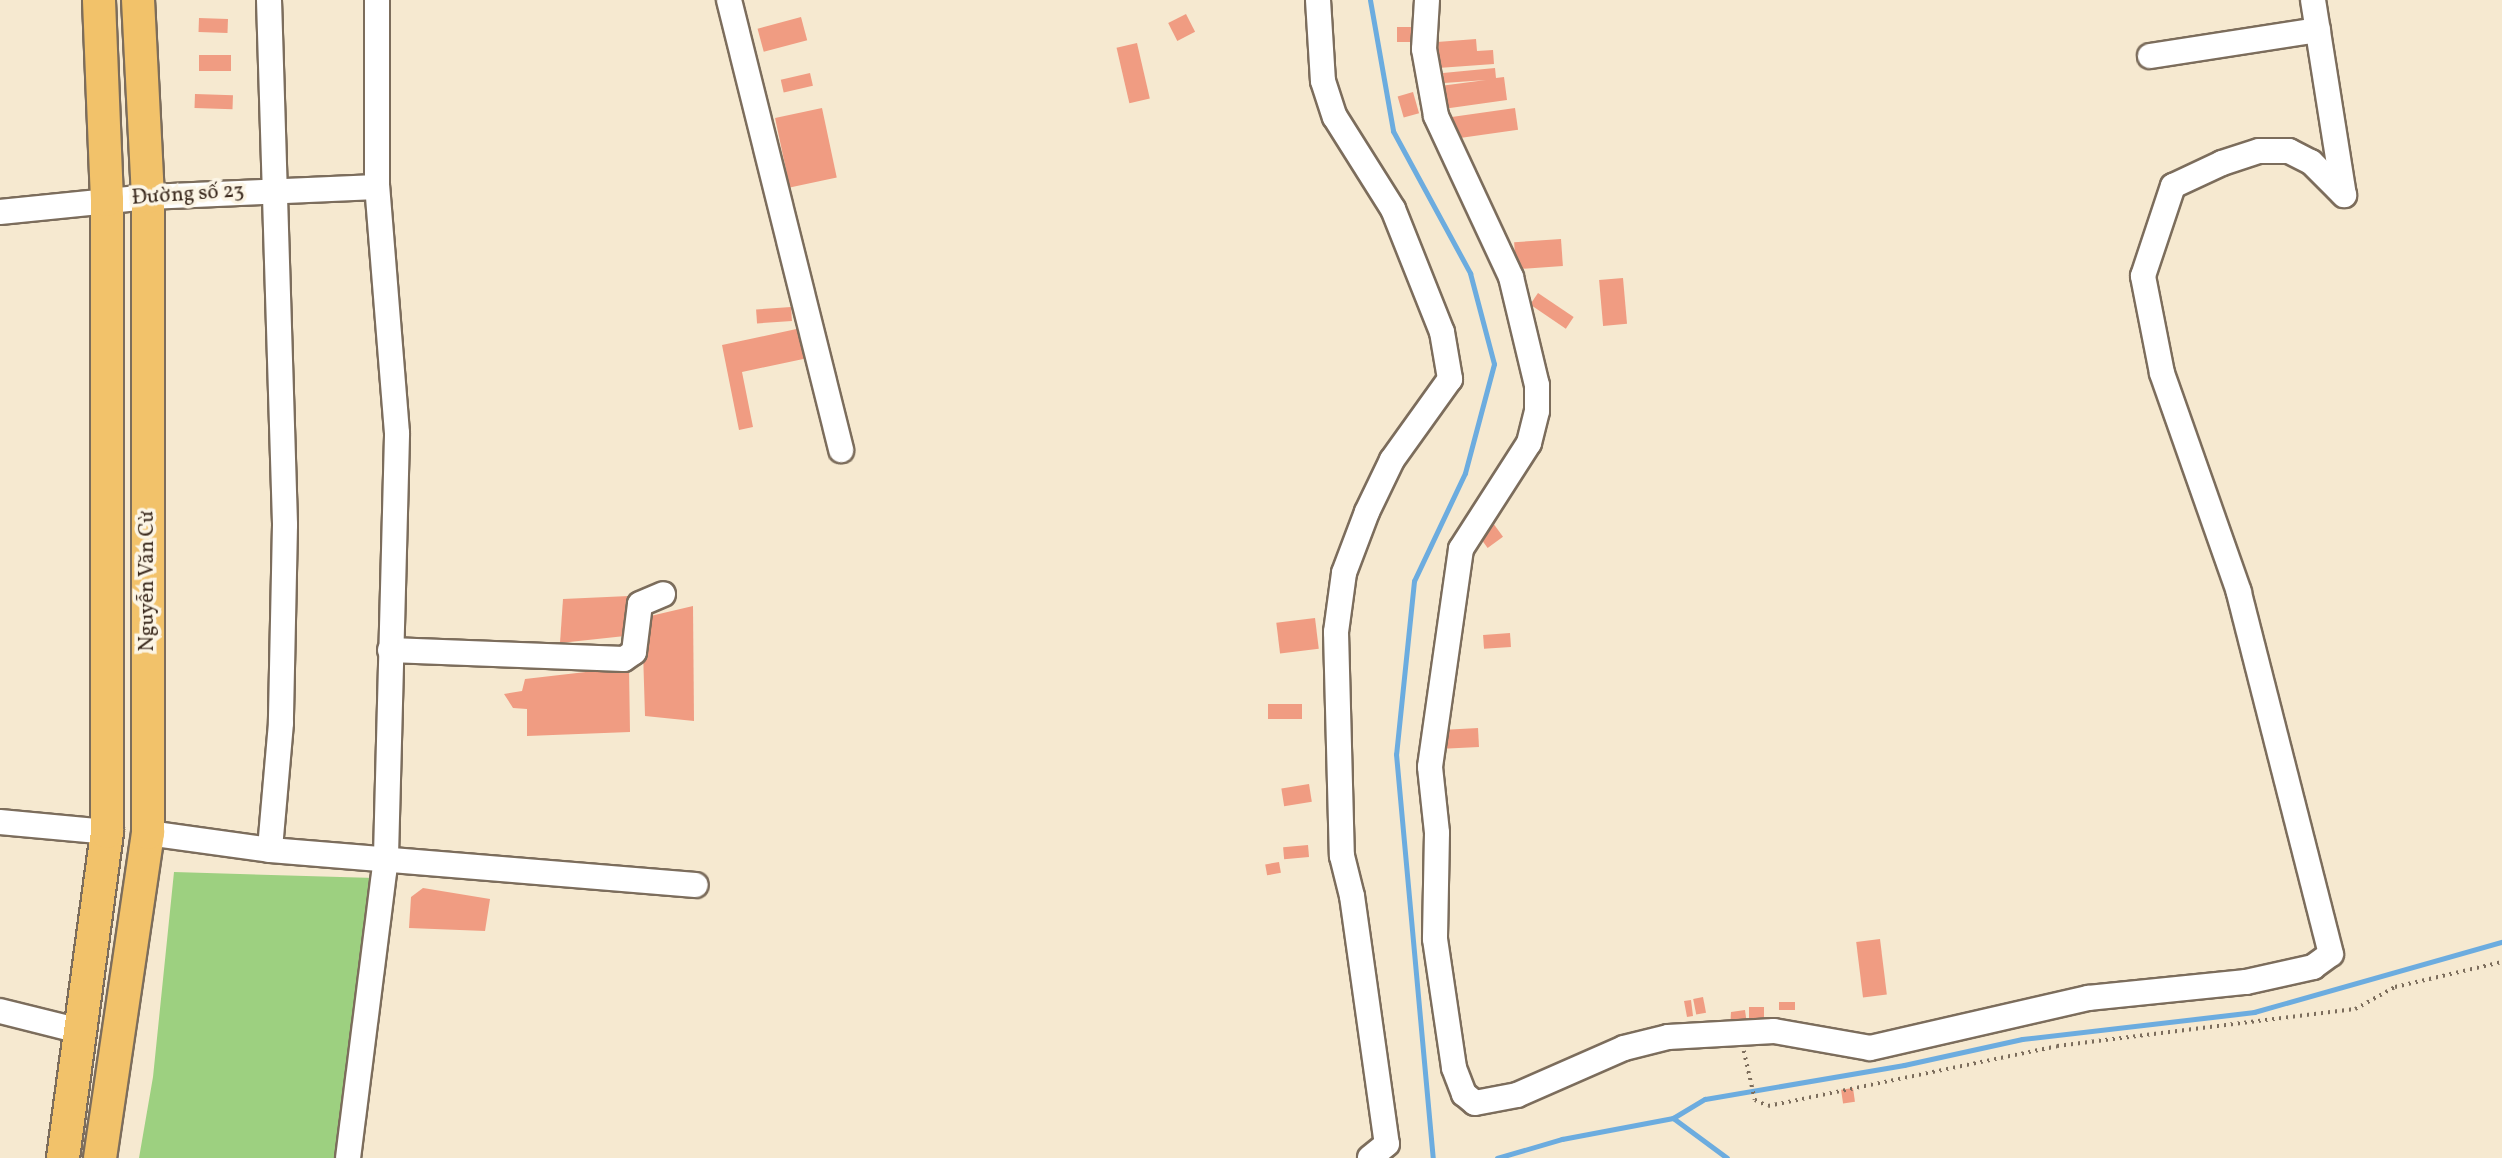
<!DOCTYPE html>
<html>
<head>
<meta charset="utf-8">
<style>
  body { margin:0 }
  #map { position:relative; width:2502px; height:1158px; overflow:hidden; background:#f6e9d0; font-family:Vollkorn,serif }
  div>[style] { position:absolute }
  .green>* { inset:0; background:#9dd080 }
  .stream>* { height:5px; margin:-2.5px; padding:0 2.5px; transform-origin:2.5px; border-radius:2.5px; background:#6cacdf }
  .building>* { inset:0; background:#f09c82; transform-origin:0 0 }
  .path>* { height:3.5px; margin-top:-1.75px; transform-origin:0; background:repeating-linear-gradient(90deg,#7c6d5c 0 2px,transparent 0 7px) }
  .roads { filter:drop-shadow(2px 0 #7c6d5c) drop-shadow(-2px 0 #7c6d5c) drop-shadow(0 2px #7c6d5c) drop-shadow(0 -2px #7c6d5c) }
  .minor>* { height:24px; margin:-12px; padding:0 12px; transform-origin:12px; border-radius:12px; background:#fff }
  .major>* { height:32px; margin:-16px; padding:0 16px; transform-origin:16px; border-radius:16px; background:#f2c26a }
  span { translate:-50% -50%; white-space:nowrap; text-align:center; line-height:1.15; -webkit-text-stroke:7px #fcf5e5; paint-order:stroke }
  .street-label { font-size:21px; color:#3b2a1e }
</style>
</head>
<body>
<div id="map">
  <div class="green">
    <div style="clip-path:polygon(174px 872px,375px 878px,339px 1158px,139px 1158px,153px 1077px)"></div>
  </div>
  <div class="stream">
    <div style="left:1370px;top:0;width:133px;rotate:80deg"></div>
    <div style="left:1393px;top:131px;width:162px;rotate:61.5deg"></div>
    <div style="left:1470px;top:273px;width:94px;rotate:75.2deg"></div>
    <div style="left:1494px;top:364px;width:113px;rotate:104.9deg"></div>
    <div style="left:1465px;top:473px;width:119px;rotate:115.3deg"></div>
    <div style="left:1414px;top:581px;width:174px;rotate:95.9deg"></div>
    <div style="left:1396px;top:754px;width:406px;rotate:84.8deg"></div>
    <div style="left:1673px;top:1118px;width:67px;rotate:36.5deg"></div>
    <div style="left:1497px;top:1158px;width:68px;rotate:-16.3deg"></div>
    <div style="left:1562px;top:1139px;width:113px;rotate:-10.7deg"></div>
    <div style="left:1673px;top:1118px;width:37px;rotate:-31deg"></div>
    <div style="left:1705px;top:1099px;width:202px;rotate:-9.7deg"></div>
    <div style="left:1904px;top:1065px;width:121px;rotate:-12.4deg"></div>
    <div style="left:2022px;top:1039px;width:234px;rotate:-6.6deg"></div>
    <div style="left:2254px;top:1012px;width:258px;rotate:-15.8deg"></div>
  </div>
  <div class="building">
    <div style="left:1186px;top:14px;width:20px;height:20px;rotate:63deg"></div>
    <div style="left:801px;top:17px;width:24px;height:45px;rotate:75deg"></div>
    <div style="left:199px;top:18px;width:29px;height:14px;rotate:2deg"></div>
    <div style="left:1397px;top:27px;width:16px;height:15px"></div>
    <div style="clip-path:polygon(1476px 39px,1477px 51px,1493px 50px,1494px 64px,1438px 68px,1437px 42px)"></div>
    <div style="left:1137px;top:43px;width:57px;height:21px;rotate:77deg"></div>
    <div style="left:199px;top:55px;width:32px;height:16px"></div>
    <div style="clip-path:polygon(1495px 68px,1496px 78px,1504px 77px,1507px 100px,1443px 109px,1440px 86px,1486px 80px,1444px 83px,1443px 73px)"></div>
    <div style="left:810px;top:73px;width:13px;height:30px;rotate:77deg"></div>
    <div style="left:1413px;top:92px;width:22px;height:16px;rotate:74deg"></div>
    <div style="left:195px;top:94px;width:38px;height:14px;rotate:2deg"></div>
    <div style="left:822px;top:108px;width:71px;height:48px;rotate:78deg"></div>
    <div style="left:1515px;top:108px;width:22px;height:64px;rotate:82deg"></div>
    <div style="left:1561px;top:239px;width:27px;height:47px;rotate:86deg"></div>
    <div style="left:1623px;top:278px;width:46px;height:24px;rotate:85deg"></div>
    <div style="left:1538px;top:293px;width:43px;height:14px;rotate:34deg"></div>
    <div style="left:791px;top:307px;width:14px;height:35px;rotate:86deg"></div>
    <div style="clip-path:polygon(801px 328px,808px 358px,742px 372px,753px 427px,739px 430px,722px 345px)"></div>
    <div style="left:1493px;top:523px;width:17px;height:19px;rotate:54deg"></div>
    <div style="clip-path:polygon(629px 596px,625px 636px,560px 643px,563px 599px)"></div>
    <div style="clip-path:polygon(693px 606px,694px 721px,645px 716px,642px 618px)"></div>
    <div style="left:1315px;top:618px;width:31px;height:39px;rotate:83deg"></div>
    <div style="left:1510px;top:633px;width:14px;height:27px;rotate:86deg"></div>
    <div style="clip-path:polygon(629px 667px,630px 732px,527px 736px,527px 709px,513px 708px,504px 694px,522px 691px,525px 679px)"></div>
    <div style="left:1302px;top:704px;width:15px;height:34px;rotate:90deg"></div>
    <div style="left:1478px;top:728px;width:19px;height:41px;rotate:87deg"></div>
    <div style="left:1309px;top:784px;width:18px;height:28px;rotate:81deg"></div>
    <div style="left:1308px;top:845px;width:12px;height:25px;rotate:85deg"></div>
    <div style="left:1279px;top:862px;width:11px;height:14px;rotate:80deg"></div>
    <div style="clip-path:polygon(423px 888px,490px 899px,485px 931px,409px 928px,411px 897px)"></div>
    <div style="left:1880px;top:939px;width:56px;height:24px;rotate:83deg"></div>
    <div style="left:1703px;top:997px;width:16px;height:10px;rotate:79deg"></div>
    <div style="clip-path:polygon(1691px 1000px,1693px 1016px,1687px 1017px,1684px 1001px)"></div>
    <div style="left:1795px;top:1002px;width:8px;height:16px;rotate:90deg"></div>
    <div style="left:1749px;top:1007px;width:15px;height:14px"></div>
    <div style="clip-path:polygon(1745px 1010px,1747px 1025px,1730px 1030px,1731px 1012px)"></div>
    <div style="left:1853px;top:1088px;width:14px;height:12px;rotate:82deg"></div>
  </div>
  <div class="path">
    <div style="left:1744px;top:1051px;width:50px;rotate:77.3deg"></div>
    <div style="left:1755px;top:1100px;width:14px;rotate:25deg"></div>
    <div style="left:1768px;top:1106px;width:295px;rotate:-11.7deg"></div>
    <div style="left:2057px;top:1046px;width:300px;rotate:-7.1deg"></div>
    <div style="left:2355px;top:1009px;width:46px;rotate:-28.8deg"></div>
    <div style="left:2395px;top:987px;width:110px;rotate:-13.2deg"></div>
  </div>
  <div class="roads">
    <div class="minor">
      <div style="left:269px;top:0;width:525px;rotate:88.25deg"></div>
      <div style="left:285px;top:525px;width:198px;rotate:91.2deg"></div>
      <div style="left:281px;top:723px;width:127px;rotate:95deg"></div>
      <div style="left:729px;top:0;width:464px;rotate:76deg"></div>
      <div style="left:1318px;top:0;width:81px;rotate:86.5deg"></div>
      <div style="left:1323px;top:81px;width:38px;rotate:72deg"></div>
      <div style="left:1335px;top:117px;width:109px;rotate:57.8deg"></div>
      <div style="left:1393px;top:209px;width:132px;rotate:68.3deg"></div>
      <div style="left:1442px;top:332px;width:48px;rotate:80.3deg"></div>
      <div style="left:1450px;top:379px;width:100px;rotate:125.6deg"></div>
      <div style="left:1392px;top:460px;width:58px;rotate:115.7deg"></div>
      <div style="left:1367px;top:512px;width:65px;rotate:110.7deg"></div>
      <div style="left:1344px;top:573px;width:60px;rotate:97.7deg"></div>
      <div style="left:1336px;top:632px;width:224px;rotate:88.5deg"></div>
      <div style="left:1342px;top:856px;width:41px;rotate:76deg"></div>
      <div style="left:1352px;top:896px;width:250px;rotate:82deg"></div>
      <div style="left:1387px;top:1144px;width:22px;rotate:141deg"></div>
      <div style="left:1427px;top:0;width:49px;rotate:93.5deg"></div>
      <div style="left:1424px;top:49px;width:68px;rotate:79.8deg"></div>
      <div style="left:1436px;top:116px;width:178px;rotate:65deg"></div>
      <div style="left:1511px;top:277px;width:111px;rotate:76.5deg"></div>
      <div style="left:1537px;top:385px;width:26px;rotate:90deg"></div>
      <div style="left:1537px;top:411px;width:33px;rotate:104deg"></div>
      <div style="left:1529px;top:443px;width:126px;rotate:122.7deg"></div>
      <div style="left:1461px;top:549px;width:220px;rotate:98.1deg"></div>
      <div style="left:1430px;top:767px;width:66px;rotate:83.9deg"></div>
      <div style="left:1437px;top:833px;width:106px;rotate:91.1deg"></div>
      <div style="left:1435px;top:939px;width:130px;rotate:81.6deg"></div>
      <div style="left:1454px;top:1068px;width:28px;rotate:69deg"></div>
      <div style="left:1464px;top:1094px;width:14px;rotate:39deg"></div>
      <div style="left:1475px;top:1103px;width:43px;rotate:-10.8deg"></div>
      <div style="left:1517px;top:1095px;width:117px;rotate:-23.7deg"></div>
      <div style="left:1624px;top:1048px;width:45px;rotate:-14deg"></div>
      <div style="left:1668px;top:1037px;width:106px;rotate:-3.2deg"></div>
      <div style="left:1774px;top:1031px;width:97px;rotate:10deg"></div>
      <div style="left:1870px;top:1048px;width:224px;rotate:-12.9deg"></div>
      <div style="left:2088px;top:998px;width:159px;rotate:-5.8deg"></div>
      <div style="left:2246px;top:982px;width:69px;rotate:-12.6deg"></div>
      <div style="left:2313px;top:967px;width:22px;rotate:-36deg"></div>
      <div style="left:2331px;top:954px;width:374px;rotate:-104.3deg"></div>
      <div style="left:2239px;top:592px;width:232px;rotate:-109.4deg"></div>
      <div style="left:2162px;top:373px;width:99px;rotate:-101.1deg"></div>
      <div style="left:2143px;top:276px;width:95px;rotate:-71.6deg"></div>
      <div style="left:2173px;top:186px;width:54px;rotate:-25.1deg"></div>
      <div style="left:2222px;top:163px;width:39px;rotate:-18deg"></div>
      <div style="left:2259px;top:151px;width:30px"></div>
      <div style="left:2289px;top:151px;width:25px;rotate:27deg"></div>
      <div style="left:2311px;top:162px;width:47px;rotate:45deg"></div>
      <div style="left:2313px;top:0;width:197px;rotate:81deg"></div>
      <div style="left:2150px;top:56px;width:170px;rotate:-8.8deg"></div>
      <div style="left:0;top:212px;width:149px;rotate:-5.8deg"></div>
      <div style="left:148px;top:197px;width:229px;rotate:-2.5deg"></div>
      <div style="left:390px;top:650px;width:234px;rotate:2.2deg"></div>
      <div style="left:624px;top:659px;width:12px;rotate:-35deg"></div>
      <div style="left:634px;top:652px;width:48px;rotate:-82.9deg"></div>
      <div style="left:640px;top:604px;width:25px;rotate:-23deg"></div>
      <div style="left:0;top:822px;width:107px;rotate:5.3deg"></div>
      <div style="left:148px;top:833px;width:123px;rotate:7.9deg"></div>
      <div style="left:270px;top:850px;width:427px;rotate:4.7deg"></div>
      <div style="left:0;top:1011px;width:82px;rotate:14deg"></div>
      <div style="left:348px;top:1158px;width:304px;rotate:-82.8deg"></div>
      <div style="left:386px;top:856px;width:423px;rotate:-88.5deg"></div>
      <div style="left:397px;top:433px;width:247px;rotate:-94.6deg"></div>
      <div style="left:377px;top:187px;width:187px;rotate:-90deg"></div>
    </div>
    <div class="major">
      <div style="left:63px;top:1158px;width:329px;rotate:-82.3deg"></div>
      <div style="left:107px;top:832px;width:632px;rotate:-90deg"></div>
      <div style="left:107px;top:200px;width:200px;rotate:-92.3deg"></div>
      <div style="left:100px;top:1158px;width:329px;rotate:-81.6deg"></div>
      <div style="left:148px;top:833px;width:636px;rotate:-90deg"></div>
      <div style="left:148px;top:197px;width:197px;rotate:-92.9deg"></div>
    </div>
  </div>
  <div class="street-label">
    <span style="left:188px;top:195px;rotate:-4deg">Đường số 23</span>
    <span style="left:148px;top:581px;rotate:-90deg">Nguyễn Văn Cừ</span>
  </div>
</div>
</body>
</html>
